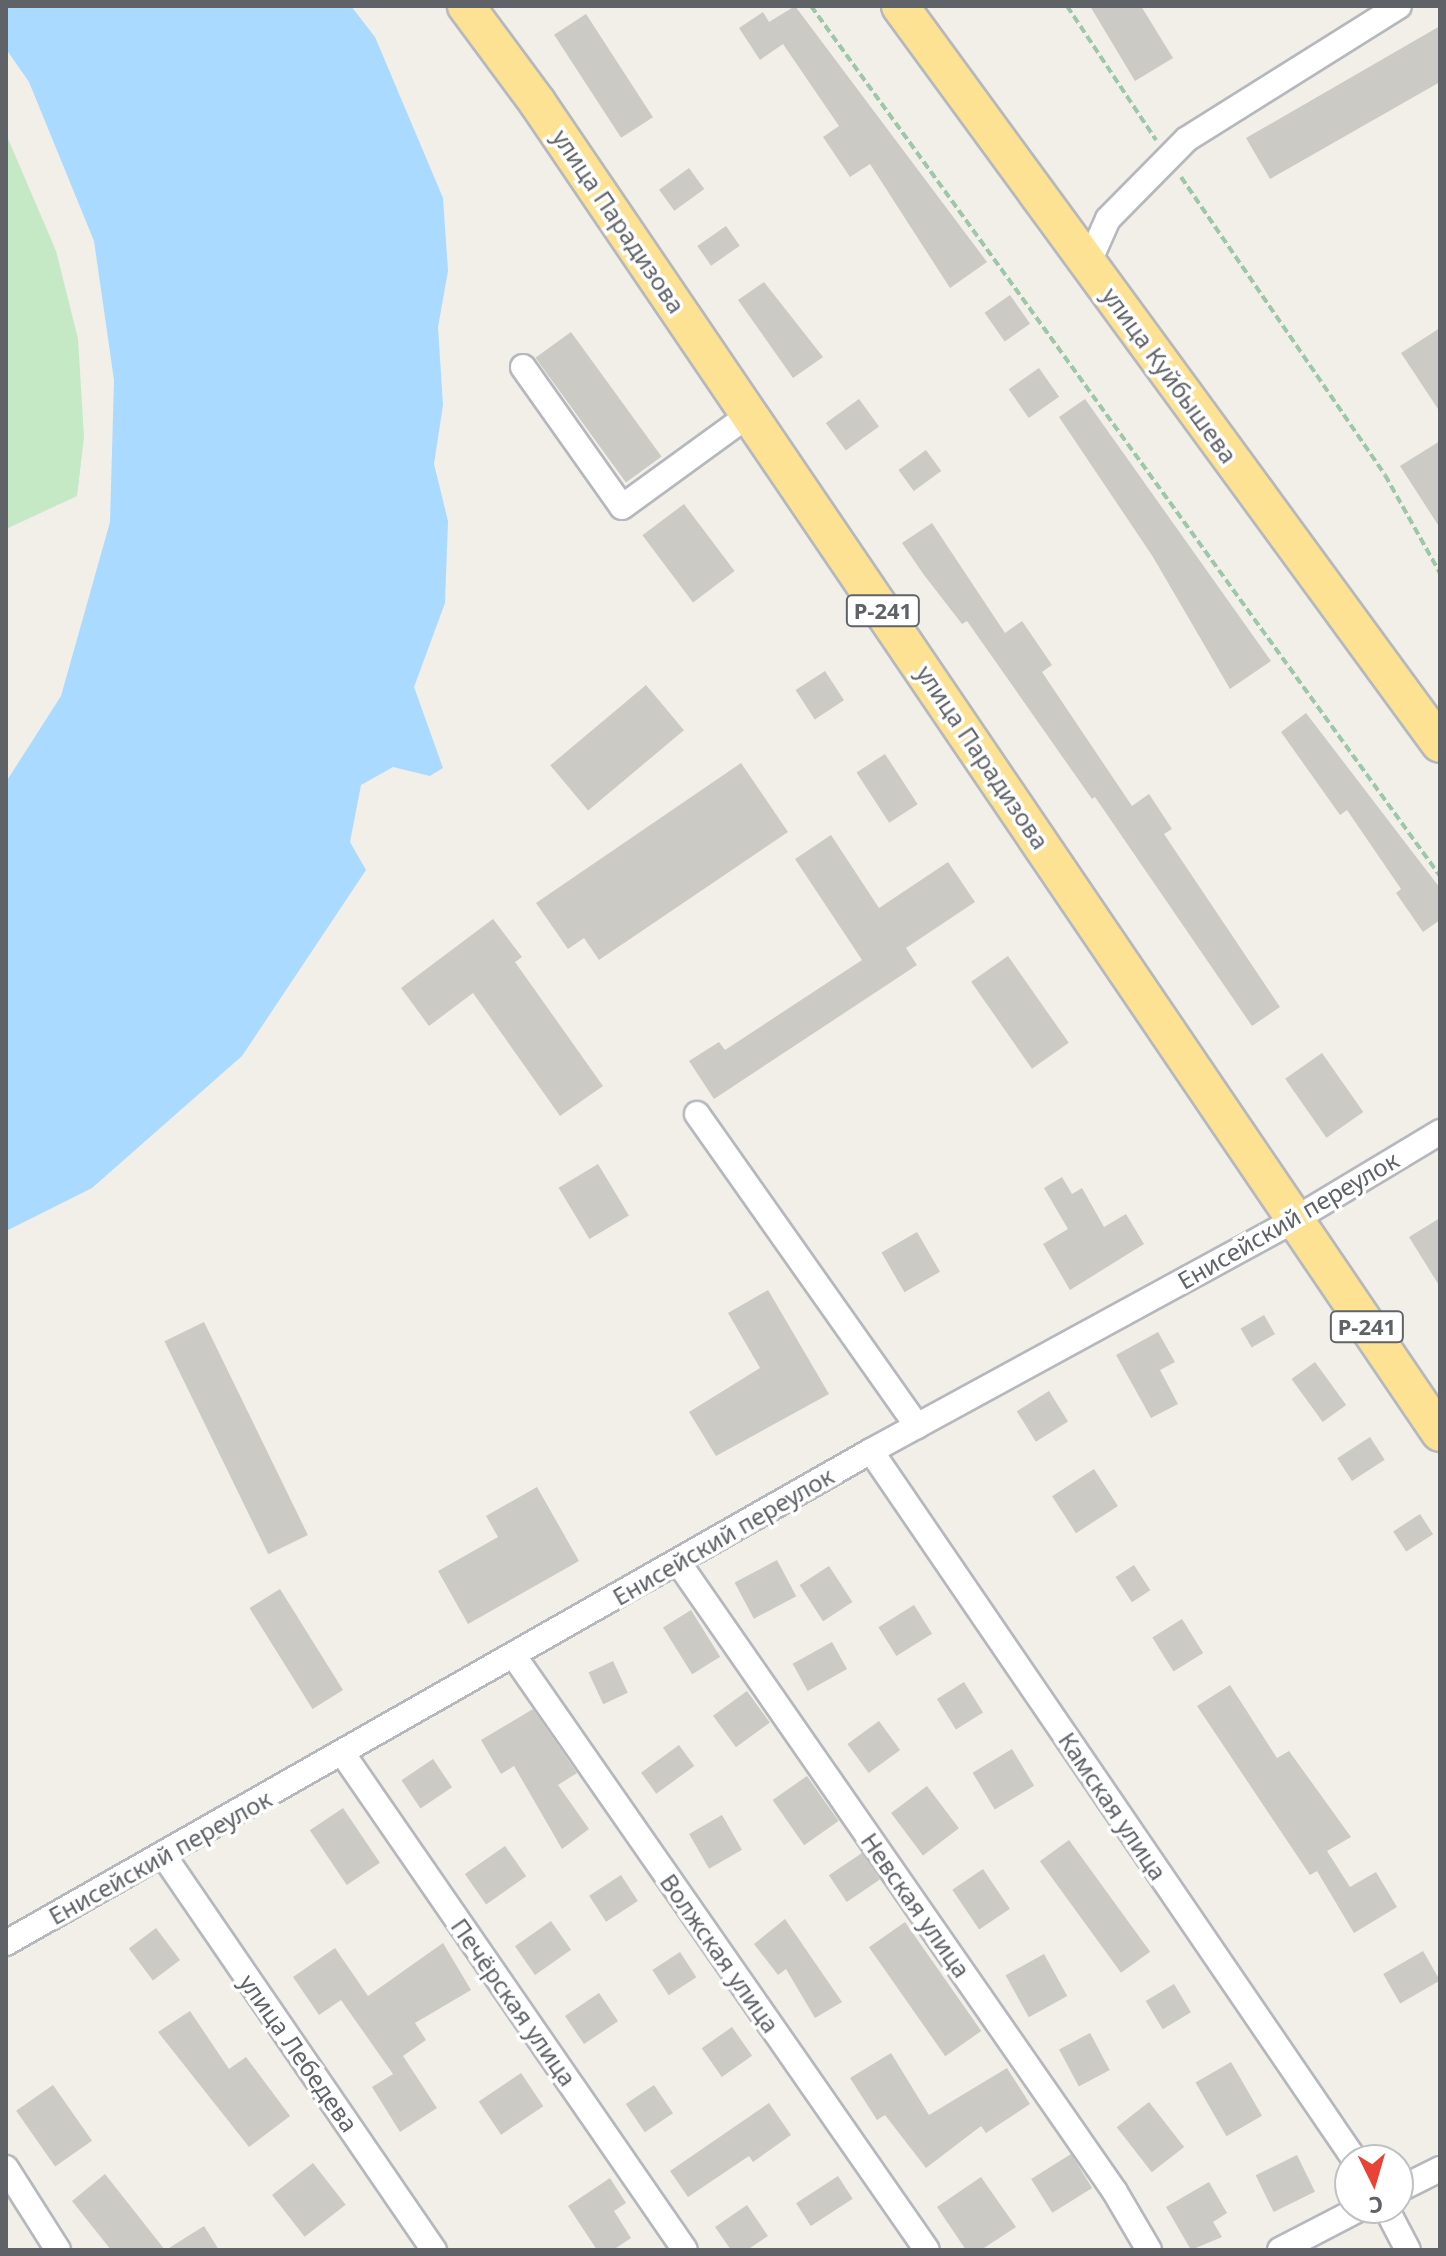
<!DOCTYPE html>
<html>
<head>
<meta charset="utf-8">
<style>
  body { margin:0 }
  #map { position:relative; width:1446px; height:2256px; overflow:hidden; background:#f1efe8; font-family:"Noto Sans",sans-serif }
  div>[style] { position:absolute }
  .green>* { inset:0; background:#c5e8c5 }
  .water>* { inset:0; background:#aadaff }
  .building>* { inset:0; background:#cccac5; transform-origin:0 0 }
  .path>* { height:4px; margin-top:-2px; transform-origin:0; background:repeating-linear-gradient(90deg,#9cc7a9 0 8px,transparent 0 12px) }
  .roads { filter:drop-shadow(2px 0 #b5b8bc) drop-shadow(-2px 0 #b5b8bc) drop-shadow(0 2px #b5b8bc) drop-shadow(0 -2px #b5b8bc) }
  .minor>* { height:24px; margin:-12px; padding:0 12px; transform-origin:12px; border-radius:12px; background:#fff }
  .highway>* { height:36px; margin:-18px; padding:0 18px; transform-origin:18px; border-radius:18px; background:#fde293 }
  span { translate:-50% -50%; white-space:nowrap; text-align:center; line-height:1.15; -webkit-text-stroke:7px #fff; paint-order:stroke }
  .shield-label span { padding:2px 6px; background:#fff; border:2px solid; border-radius:6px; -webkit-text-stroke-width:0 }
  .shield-label { font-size:22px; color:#5f6368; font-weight:700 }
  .street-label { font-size:24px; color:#5f6368 }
  .frame { position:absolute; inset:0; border:8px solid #5f6368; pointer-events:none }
  .north { position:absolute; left:1334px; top:2144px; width:80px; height:80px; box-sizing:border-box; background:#fff; border:2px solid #bfc1c3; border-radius:50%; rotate:175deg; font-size:22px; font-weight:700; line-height:32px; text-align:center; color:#5f6368 }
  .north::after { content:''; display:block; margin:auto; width:28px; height:36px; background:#ea4335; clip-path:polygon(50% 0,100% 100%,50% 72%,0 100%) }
</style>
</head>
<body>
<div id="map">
  <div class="green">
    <div style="clip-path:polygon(6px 134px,56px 251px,78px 339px,84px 437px,77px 496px,6px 529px)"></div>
  </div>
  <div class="water">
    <div style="clip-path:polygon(6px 6px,351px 6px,375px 37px,443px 198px,448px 271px,438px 327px,443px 405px,434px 464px,448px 521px,445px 603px,414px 687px,443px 768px,430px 776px,393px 767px,361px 785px,350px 842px,366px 870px,242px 1056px,92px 1188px,6px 1231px,6px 782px,61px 696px,110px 522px,114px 380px,94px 241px,29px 82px,6px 49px)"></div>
  </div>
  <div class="building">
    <div style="clip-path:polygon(795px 6px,987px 262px,950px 288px,870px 164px,850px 177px,823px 137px,839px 126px,783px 44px,760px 60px,739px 28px,763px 12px,769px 22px)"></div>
    <div style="clip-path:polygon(1090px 6px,1141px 6px,1173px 58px,1135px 81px)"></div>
    <div style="left:586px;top:14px;width:123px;height:38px;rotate:57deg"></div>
    <div style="clip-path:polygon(1440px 26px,1440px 82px,1270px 179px,1246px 138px)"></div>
    <div style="left:689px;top:168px;width:26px;height:37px;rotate:54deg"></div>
    <div style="left:726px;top:226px;width:24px;height:35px;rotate:55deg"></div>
    <div style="clip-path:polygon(764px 282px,823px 357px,793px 378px,738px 300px)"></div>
    <div style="left:1010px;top:295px;width:35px;height:31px;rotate:55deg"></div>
    <div style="clip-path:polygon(1440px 328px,1440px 412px,1401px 353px)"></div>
    <div style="left:571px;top:332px;width:154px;height:44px;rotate:54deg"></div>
    <div style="left:1039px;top:368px;width:35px;height:37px;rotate:55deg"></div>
    <div style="left:859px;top:399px;width:34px;height:41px;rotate:54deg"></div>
    <div style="clip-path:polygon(1085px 399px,1271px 661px,1230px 689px,1153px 557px,1059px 417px)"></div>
    <div style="clip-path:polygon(1440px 441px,1440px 528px,1400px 466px)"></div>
    <div style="left:926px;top:450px;width:26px;height:34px;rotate:54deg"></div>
    <div style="left:684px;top:504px;width:84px;height:52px;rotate:53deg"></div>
    <div style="clip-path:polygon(932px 523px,1005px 633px,1022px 621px,1052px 665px,1042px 672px,1132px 806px,1149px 794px,1172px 829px,1164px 834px,1280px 1007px,1252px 1026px,1095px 797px,1092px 799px,967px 621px,962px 624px,924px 575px,902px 543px)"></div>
    <div style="left:825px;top:671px;width:35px;height:35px;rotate:57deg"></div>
    <div style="left:646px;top:685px;width:59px;height:125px;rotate:50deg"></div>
    <div style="clip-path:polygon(1306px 713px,1440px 888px,1440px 920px,1423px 932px,1396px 893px,1401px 889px,1347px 810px,1340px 815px,1281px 732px)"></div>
    <div style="left:885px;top:754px;width:60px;height:34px;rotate:57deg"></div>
    <div style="clip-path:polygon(741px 763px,788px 832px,599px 960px,584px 938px,568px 949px,536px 903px)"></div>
    <div style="clip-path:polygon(831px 835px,879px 908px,948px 862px,975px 902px,906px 948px,917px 965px,714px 1099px,689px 1061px,719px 1042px,725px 1050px,862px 960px,795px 859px)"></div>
    <div style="clip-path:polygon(493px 919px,522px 957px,515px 962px,603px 1086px,560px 1116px,473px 993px,429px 1026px,401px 988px)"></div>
    <div style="left:1008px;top:956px;width:106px;height:45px;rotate:55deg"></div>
    <div style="left:1322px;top:1053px;width:72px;height:45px;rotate:55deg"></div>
    <div style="left:598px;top:1164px;width:60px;height:46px;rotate:59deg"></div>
    <div style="clip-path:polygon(1062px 1177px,1072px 1194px,1082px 1188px,1104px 1227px,1126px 1214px,1144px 1244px,1070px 1290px,1043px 1244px,1068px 1229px,1044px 1188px)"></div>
    <div style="clip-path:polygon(1440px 1218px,1440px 1287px,1409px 1237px)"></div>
    <div style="left:917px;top:1232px;width:46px;height:41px;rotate:60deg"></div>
    <div style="clip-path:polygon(768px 1290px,829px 1394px,716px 1456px,689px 1412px,760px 1368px,728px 1313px)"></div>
    <div style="left:1264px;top:1315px;width:22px;height:27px;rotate:60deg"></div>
    <div style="left:204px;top:1322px;width:237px;height:44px;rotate:64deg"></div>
    <div style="clip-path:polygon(1158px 1332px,1175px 1362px,1160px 1370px,1178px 1404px,1151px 1418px,1116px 1355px)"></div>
    <div style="left:1315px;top:1362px;width:53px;height:29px;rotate:54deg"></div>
    <div style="left:1049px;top:1391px;width:36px;height:38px;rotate:58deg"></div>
    <div style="left:1370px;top:1437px;width:27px;height:39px;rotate:57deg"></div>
    <div style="left:1094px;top:1469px;width:44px;height:50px;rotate:57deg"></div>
    <div style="clip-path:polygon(537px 1487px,579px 1561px,468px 1624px,438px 1571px,498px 1537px,486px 1516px)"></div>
    <div style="left:1420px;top:1514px;width:24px;height:32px;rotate:57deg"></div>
    <div style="left:777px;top:1560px;width:41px;height:48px;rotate:62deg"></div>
    <div style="left:1134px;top:1565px;width:30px;height:22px;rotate:57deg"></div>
    <div style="left:829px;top:1566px;width:43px;height:35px;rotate:57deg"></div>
    <div style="left:280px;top:1589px;width:119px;height:36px;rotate:58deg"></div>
    <div style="left:914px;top:1605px;width:34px;height:42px;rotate:58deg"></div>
    <div style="left:691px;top:1610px;width:55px;height:33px;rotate:58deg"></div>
    <div style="left:1182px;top:1619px;width:40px;height:35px;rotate:58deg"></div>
    <div style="left:832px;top:1642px;width:31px;height:45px;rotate:61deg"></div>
    <div style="left:613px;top:1661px;width:35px;height:27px;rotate:65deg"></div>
    <div style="left:964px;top:1682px;width:36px;height:32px;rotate:58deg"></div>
    <div style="clip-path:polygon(1230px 1685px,1277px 1758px,1289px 1751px,1351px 1837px,1327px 1851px,1350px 1887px,1376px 1872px,1397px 1907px,1354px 1933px,1317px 1871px,1310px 1875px,1197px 1706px)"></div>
    <div style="left:747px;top:1691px;width:39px;height:42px;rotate:54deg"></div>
    <div style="clip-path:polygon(533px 1709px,577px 1773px,558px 1785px,589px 1829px,562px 1849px,514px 1766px,501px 1774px,481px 1740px)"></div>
    <div style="left:879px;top:1721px;width:36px;height:39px;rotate:54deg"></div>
    <div style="left:679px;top:1745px;width:26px;height:47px;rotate:54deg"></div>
    <div style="left:1012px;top:1749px;width:43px;height:46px;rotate:59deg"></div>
    <div style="left:433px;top:1759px;width:34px;height:38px;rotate:56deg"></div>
    <div style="left:807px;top:1776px;width:55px;height:42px;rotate:55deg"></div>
    <div style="left:927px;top:1786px;width:53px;height:45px;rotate:53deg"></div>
    <div style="left:343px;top:1808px;width:66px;height:40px;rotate:56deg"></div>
    <div style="left:722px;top:1815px;width:40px;height:38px;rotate:60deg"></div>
    <div style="left:1069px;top:1840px;width:138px;height:36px;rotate:54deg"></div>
    <div style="left:505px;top:1846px;width:37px;height:49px;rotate:55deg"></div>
    <div style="left:862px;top:1853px;width:32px;height:40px;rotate:56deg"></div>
    <div style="left:983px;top:1869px;width:48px;height:37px;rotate:56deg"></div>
    <div style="left:621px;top:1875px;width:31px;height:38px;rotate:57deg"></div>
    <div style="clip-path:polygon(785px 1919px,842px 2002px,815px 2018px,786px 1969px,778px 1975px,754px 1944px)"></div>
    <div style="left:551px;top:1921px;width:35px;height:44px;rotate:55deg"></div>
    <div style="left:905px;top:1922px;width:133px;height:44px;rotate:55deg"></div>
    <div style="left:156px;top:1928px;width:40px;height:34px;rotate:53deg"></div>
    <div style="clip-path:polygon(443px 1943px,471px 1990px,415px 2023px,426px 2040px,403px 2056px,437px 2108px,400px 2132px,372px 2087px,393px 2074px,341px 2000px,319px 2015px,293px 1977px,335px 1948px,368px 1996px)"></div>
    <div style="left:1423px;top:1951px;width:34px;height:46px;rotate:60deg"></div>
    <div style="left:680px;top:1952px;width:30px;height:33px;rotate:57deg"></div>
    <div style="left:1044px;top:1954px;width:48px;height:44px;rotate:61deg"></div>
    <div style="left:1174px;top:1984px;width:33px;height:33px;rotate:59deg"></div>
    <div style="left:599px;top:1993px;width:34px;height:41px;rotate:56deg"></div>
    <div style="clip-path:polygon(190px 2011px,229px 2069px,246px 2057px,290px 2116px,249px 2147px,158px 2032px)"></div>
    <div style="left:732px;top:2027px;width:35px;height:37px;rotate:55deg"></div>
    <div style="left:1090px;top:2033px;width:42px;height:35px;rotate:62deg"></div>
    <div style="clip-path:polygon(891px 2053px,929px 2115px,1007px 2068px,1030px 2104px,986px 2133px,981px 2126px,926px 2168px,885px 2115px,877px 2120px,850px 2078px)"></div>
    <div style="left:1231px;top:2062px;width:62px;height:41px;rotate:60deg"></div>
    <div style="left:521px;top:2073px;width:40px;height:51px;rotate:56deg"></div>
    <div style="left:53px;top:2085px;width:68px;height:45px;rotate:55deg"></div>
    <div style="left:654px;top:2085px;width:34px;height:34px;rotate:56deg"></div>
    <div style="left:1149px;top:2102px;width:57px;height:41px;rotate:52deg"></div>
    <div style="clip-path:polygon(769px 2103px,791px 2135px,753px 2162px,749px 2156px,688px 2197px,670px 2171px)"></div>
    <div style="left:1071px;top:2154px;width:40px;height:47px;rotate:58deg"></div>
    <div style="left:1297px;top:2155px;width:41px;height:46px;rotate:64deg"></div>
    <div style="left:313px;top:2163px;width:53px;height:52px;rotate:52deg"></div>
    <div style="clip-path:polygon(105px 2174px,165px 2250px,111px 2250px,72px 2201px)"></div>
    <div style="left:838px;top:2176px;width:27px;height:50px;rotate:57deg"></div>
    <div style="clip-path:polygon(981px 2177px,1016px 2227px,981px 2250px,966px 2250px,937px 2207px)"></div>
    <div style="clip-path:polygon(610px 2178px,626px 2203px,614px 2211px,631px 2238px,613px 2250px,597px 2250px,568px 2206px)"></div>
    <div style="clip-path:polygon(1209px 2182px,1227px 2213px,1213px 2222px,1222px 2237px,1191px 2250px,1166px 2207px)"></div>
    <div style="clip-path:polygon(747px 2205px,768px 2236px,747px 2250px,731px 2250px,715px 2227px)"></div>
    <div style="clip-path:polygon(204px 2226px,219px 2250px,166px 2250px)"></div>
  </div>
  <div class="path">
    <div style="left:811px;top:6px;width:1074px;rotate:54.13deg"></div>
    <div style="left:1067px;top:6px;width:161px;rotate:56.4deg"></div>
    <div style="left:1181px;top:177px;width:361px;rotate:55.6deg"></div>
    <div style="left:1385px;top:475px;width:112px;rotate:60.7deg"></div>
  </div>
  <div class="roads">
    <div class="minor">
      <div style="left:1088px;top:264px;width:49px;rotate:-66deg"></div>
      <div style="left:1108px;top:219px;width:112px;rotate:-45.4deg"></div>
      <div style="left:1187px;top:139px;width:250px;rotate:-32.1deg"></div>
      <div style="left:523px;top:367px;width:171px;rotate:54.7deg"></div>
      <div style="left:622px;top:507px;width:158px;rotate:-36deg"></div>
      <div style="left:697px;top:1114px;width:382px;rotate:54.8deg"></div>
      <div style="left:871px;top:1451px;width:858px;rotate:55.68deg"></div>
      <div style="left:678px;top:1562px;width:767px;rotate:55.25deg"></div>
      <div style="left:1115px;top:2192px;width:67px;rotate:59.6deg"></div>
      <div style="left:514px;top:1656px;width:723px;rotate:55.19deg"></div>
      <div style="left:343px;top:1754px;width:602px;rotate:55.41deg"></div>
      <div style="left:164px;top:1856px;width:478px;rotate:55.6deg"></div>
      <div style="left:6px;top:1943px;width:995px;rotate:-29.63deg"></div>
      <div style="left:871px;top:1451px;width:480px;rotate:-28.6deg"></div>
      <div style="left:1292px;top:1221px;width:173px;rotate:-31deg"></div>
      <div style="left:6px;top:2168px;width:97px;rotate:57.6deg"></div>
      <div style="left:1398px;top:2190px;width:47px;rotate:-26.6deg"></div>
      <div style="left:1386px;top:2208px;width:47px;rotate:62.4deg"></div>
      <div style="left:1280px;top:2250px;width:91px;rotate:-27.4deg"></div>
    </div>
    <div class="highway">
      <div style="left:466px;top:6px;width:119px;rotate:53.5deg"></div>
      <div style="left:537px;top:102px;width:1608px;rotate:55.85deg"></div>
      <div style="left:900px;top:6px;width:914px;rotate:53.81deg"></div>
    </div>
  </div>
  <div class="shield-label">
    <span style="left:883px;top:611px">Р-241</span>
    <span style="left:1367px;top:1327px">Р-241</span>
  </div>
  <div class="street-label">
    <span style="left:619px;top:221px;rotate:56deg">улица Парадизова</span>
    <span style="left:1170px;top:375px;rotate:54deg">улица Куйбышева</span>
    <span style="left:983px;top:757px;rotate:56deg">улица Парадизова</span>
    <span style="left:1288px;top:1220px;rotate:-30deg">Енисейский переулок</span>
    <span style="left:723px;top:1536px;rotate:-30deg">Енисейский переулок</span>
    <span style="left:1113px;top:1806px;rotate:56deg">Камская улица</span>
    <span style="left:160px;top:1857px;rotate:-29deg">Енисейский переулок</span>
    <span style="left:916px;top:1905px;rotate:55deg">Невская улица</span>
    <span style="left:720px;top:1953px;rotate:55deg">Волжская улица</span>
    <span style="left:514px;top:2002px;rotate:55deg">Печёрская улица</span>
    <span style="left:299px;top:2053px;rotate:55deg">улица Лебедева</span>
  </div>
  <div class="frame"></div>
  <div class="north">С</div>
</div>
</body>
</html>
